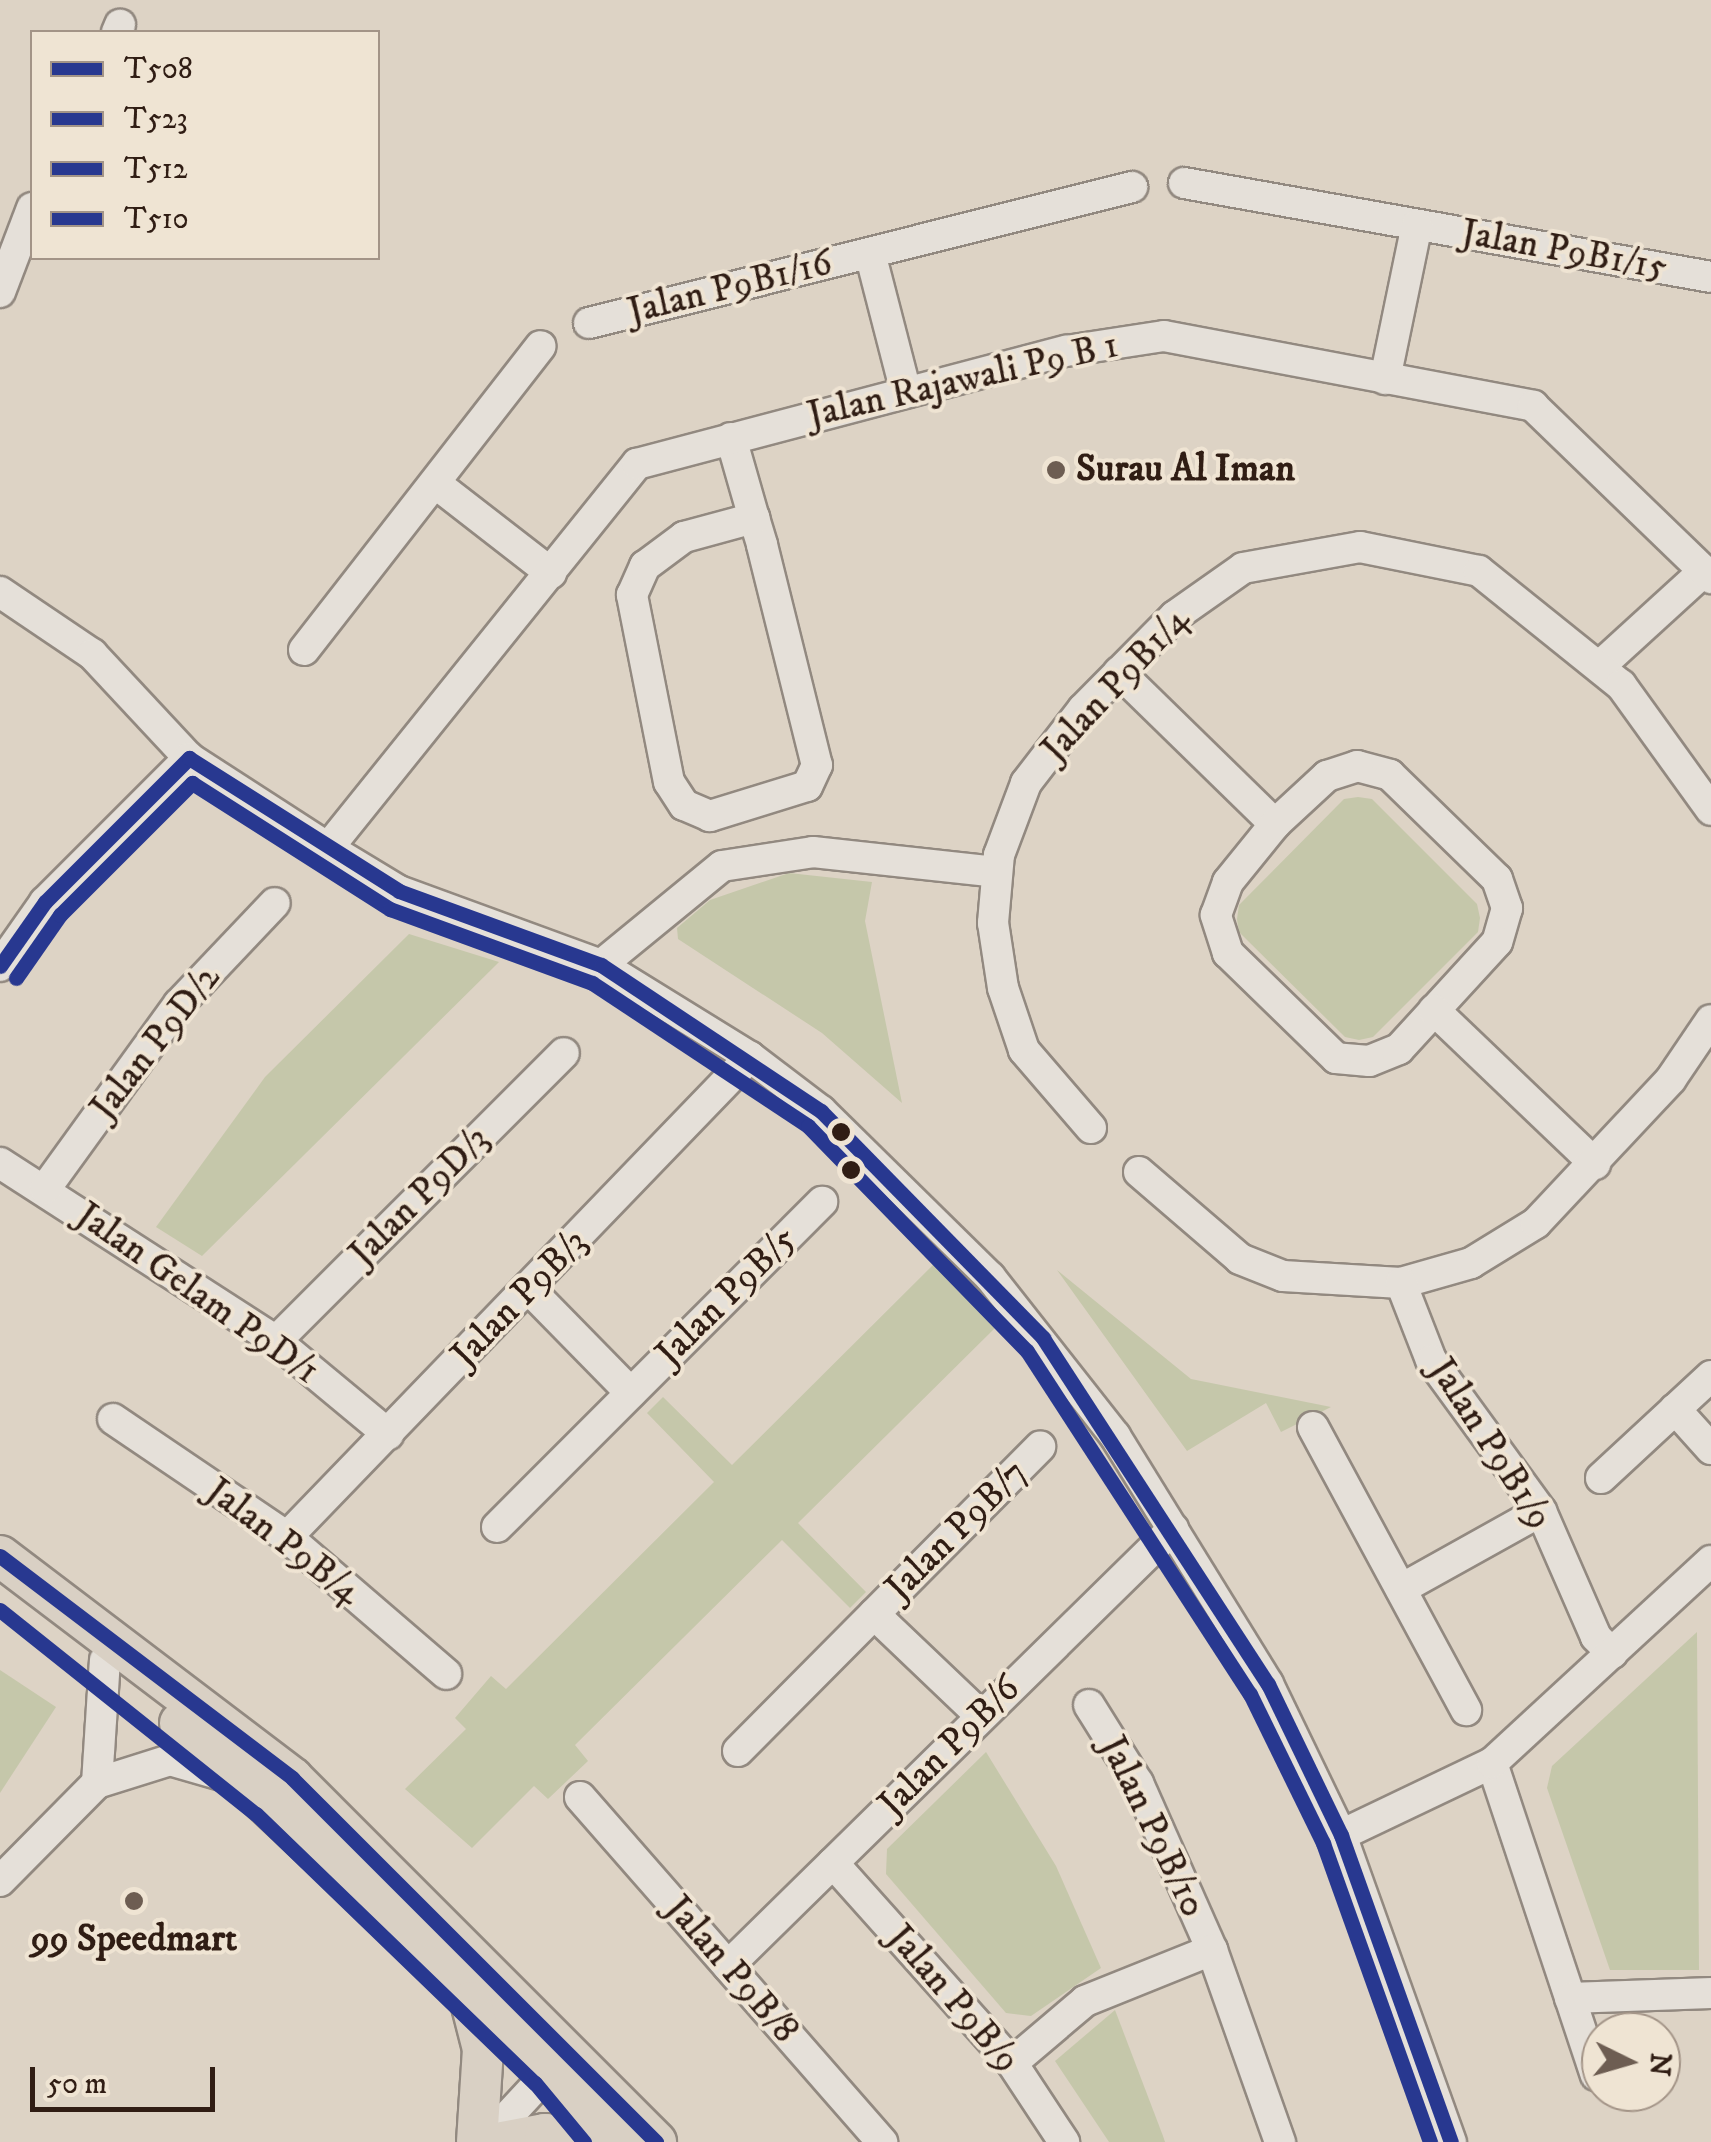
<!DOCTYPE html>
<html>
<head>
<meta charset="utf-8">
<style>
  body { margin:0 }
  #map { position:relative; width:1711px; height:2142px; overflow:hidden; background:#ddd3c5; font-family:"IM FELL DW Pica",serif }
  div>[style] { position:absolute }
  .green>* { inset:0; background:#c5c7aa }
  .roads { filter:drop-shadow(2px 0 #928980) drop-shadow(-2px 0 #928980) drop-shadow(0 2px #928980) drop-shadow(0 -2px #928980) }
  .minor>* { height:30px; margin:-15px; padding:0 15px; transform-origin:15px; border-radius:15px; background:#e5e0d9 }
  .major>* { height:40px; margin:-20px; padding:0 20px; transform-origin:20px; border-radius:20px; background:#d9d0c4 }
  .bus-1>* { height:15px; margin:-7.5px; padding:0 7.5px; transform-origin:7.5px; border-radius:7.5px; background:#283890 }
  .bus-2>* { height:15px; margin:-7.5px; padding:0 7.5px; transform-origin:7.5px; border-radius:7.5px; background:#283890 }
  .bus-3>* { height:15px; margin:-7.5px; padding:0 7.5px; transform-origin:7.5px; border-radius:7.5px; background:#283890 }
  .bus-4>* { height:15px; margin:-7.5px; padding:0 7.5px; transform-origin:7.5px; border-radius:7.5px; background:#283890 }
  .dots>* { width:28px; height:28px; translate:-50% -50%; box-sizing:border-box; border:5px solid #efe4d3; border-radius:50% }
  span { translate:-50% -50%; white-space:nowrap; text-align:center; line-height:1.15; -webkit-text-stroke:8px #efe4d3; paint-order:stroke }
  .street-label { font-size:38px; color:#301d14 }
  .poi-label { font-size:38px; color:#301d14; font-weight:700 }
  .left { translate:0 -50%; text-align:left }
  .legend { position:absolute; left:30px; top:30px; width:350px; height:230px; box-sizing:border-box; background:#efe4d3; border:2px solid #a39487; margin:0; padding:12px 18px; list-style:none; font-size:30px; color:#301d14 }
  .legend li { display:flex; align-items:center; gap:20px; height:50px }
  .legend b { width:50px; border:2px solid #a39487 }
  .north { position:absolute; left:1581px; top:2012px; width:100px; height:100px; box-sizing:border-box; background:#efe4d3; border:2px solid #a39487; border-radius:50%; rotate:95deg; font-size:28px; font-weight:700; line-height:40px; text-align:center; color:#301d14 }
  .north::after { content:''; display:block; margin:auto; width:35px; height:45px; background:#6d5d52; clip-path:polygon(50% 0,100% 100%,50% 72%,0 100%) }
  .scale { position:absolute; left:30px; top:2067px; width:185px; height:45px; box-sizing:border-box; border:5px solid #301d14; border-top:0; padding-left:12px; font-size:30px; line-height:35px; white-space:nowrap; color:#301d14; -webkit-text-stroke:8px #efe4d3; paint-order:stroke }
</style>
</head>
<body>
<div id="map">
  <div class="green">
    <div style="clip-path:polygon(1358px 797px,1372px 799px,1477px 904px,1480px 918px,1478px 932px,1373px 1037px,1359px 1040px,1345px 1037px,1239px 932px,1237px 919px,1239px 905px,1344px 799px)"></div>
    <div style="clip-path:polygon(789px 873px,872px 882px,865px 921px,902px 1103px,822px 1033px,678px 939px,677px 928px,710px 900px)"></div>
    <div style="clip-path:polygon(409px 934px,499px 962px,202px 1256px,156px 1227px,265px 1077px)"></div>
    <div style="clip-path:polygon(935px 1263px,995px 1328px,798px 1523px,866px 1592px,850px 1608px,782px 1540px,575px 1745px,588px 1761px,548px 1799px,534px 1786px,472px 1848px,405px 1789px,466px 1729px,455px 1718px,491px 1676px,506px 1689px,714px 1482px,647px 1413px,663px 1397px,732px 1465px)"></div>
    <div style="clip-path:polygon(1057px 1270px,1191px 1379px,1331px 1407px,1281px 1432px,1266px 1403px,1187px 1451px)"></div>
    <div style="clip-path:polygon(1697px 1632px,1699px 1970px,1610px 1970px,1547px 1788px,1552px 1766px)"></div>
    <div style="clip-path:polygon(0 1670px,56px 1707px,0 1793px)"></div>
    <div style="clip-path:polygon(986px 1752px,1056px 1866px,1101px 1968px,1031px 2016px,1006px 2013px,886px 1874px,887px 1849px)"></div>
    <div style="clip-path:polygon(1115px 2010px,1163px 2136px,1165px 2142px,1109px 2142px,1055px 2061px)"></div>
  </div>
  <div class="roads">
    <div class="minor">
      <div style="left:117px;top:32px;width:8px;rotate:-67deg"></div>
      <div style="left:1184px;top:183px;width:535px;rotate:10.11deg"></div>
      <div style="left:870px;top:253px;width:144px;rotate:75.5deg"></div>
      <div style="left:0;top:292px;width:90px;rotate:-69.1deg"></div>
      <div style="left:589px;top:323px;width:560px;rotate:-14.06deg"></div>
      <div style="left:1385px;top:379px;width:157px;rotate:-78.3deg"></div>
      <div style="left:731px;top:438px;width:83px;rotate:74deg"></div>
      <div style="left:754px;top:518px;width:28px;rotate:73deg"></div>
      <div style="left:762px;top:545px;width:227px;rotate:76deg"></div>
      <div style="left:817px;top:765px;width:23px;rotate:115deg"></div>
      <div style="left:807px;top:786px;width:102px;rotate:162.8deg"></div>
      <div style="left:710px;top:816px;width:28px;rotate:-157deg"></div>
      <div style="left:684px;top:805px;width:27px;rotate:-123deg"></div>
      <div style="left:669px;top:782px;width:191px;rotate:-101.2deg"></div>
      <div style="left:632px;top:595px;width:32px;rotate:-66deg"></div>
      <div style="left:645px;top:566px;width:49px;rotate:-36.6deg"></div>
      <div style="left:684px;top:537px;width:73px;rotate:-15.2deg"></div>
      <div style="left:435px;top:483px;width:147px;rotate:37.8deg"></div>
      <div style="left:0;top:592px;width:111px;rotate:34deg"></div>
      <div style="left:92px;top:654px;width:142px;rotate:47deg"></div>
      <div style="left:189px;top:758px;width:166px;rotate:32.9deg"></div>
      <div style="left:328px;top:848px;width:83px;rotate:31.2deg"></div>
      <div style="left:399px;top:891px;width:215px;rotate:20.1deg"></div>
      <div style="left:601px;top:965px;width:175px;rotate:31.7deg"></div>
      <div style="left:750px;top:1057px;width:89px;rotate:37.3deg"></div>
      <div style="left:821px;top:1111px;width:237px;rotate:44.5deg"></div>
      <div style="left:990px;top:1277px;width:202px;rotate:51.8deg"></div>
      <div style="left:1115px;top:1436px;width:291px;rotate:58.3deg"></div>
      <div style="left:1268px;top:1684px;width:168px;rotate:64.2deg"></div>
      <div style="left:1341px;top:1835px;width:326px;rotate:70.3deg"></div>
      <div style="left:304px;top:650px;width:385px;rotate:-52.1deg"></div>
      <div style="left:1600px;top:666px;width:141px;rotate:-42.4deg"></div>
      <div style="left:1119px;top:672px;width:218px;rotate:44.3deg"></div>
      <div style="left:1357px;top:766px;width:34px;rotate:15deg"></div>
      <div style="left:1390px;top:775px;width:149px;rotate:44.2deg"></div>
      <div style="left:1497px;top:879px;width:31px;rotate:71deg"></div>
      <div style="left:1507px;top:908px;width:35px;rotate:106deg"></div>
      <div style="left:1497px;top:942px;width:145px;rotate:132.5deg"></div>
      <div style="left:1399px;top:1049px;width:32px;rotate:158deg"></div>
      <div style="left:1369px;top:1061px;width:33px;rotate:-175deg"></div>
      <div style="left:1336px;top:1058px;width:151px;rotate:-135.8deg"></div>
      <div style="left:1228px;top:953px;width:40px;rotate:-108deg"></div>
      <div style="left:1216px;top:915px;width:35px;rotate:-70deg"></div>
      <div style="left:1228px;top:882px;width:75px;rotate:-51deg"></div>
      <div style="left:1275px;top:824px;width:71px;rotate:-42.7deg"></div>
      <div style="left:1327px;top:776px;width:32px;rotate:-18deg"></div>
      <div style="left:328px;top:848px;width:493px;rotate:-51.2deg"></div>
      <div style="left:637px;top:464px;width:444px;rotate:-14.8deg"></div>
      <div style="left:1066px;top:351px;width:99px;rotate:-8.7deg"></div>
      <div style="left:1164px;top:336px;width:376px;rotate:10.7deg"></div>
      <div style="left:1533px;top:406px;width:248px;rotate:44deg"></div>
      <div style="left:601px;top:965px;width:156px;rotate:-39.3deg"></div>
      <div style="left:722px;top:866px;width:92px;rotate:-8.7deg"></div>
      <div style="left:813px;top:852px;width:184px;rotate:6.2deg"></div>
      <div style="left:0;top:966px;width:78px;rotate:-54.9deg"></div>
      <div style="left:45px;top:902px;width:204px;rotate:-45deg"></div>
      <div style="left:1434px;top:1010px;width:223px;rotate:43.7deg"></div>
      <div style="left:1091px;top:1128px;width:103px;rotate:-130.7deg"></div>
      <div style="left:1024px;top:1050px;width:65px;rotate:-108.7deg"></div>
      <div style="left:1003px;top:988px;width:66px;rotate:-98.7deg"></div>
      <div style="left:993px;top:923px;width:68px;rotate:-85deg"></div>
      <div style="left:999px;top:855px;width:77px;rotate:-69.4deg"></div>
      <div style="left:1026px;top:783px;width:93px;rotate:-52.4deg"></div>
      <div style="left:1083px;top:709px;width:131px;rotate:-45.3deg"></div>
      <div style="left:1175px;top:616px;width:83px;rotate:-35.2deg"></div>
      <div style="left:1243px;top:568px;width:119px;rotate:-10.2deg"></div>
      <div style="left:1360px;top:547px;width:121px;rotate:11.4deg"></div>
      <div style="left:1479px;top:571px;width:182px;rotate:38.8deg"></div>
      <div style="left:1621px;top:685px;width:154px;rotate:54.2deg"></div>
      <div style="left:0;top:1163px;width:328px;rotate:32.8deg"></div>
      <div style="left:276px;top:1341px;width:146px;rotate:39.7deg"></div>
      <div style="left:1139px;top:1172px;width:133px;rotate:40.7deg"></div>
      <div style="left:1240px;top:1259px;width:46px;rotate:21.6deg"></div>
      <div style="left:1283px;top:1276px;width:118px;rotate:3.4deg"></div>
      <div style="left:1401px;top:1283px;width:73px;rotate:-15.9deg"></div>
      <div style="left:1471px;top:1263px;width:76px;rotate:-31.6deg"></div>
      <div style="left:1536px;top:1223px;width:197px;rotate:-46.8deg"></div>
      <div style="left:1671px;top:1079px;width:71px;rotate:-55.9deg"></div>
      <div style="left:45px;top:1189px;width:228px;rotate:-54.1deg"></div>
      <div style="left:179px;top:1004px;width:139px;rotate:-46.5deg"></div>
      <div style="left:1401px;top:1283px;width:83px;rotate:68.7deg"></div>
      <div style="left:1431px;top:1360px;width:187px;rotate:53.9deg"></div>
      <div style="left:1541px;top:1511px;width:137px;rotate:66.4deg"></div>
      <div style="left:1596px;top:1637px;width:23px;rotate:45deg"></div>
      <div style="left:530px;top:1290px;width:144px;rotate:45.6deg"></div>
      <div style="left:276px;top:1341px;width:407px;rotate:-45deg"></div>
      <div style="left:1675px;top:1409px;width:54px;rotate:48deg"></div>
      <div style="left:113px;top:1419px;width:210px;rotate:34.1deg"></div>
      <div style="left:287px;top:1537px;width:210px;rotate:40.7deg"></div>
      <div style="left:1313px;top:1427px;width:322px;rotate:61.6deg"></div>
      <div style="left:1601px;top:1478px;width:150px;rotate:-42.8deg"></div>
      <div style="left:497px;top:1527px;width:460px;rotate:-45deg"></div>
      <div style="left:287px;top:1537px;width:667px;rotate:-46.03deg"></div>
      <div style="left:1401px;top:1589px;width:160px;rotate:-29.1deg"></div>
      <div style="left:874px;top:1614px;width:148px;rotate:43.6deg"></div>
      <div style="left:1089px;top:1705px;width:92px;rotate:57.9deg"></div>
      <div style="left:1138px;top:1783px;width:183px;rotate:66.1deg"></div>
      <div style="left:1212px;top:1950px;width:204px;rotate:70.5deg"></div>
      <div style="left:738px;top:1751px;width:429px;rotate:-45.2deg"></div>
      <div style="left:1492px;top:1763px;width:329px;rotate:71.6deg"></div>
      <div style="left:97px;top:1783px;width:123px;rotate:-86.3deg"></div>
      <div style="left:580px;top:1797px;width:459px;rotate:48.8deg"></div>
      <div style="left:1341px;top:1835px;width:167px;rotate:-25.5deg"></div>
      <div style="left:1492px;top:1763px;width:298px;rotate:-42.7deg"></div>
      <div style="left:833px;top:1863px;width:268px;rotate:48.2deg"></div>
      <div style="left:1012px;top:2063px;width:95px;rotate:56.6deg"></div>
      <div style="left:0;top:1881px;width:138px;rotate:-45.3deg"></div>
      <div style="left:97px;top:1783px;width:77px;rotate:-17.5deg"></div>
      <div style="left:170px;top:1760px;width:65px;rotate:16.2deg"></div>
      <div style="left:728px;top:1966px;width:624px;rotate:-44.48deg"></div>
      <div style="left:1570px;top:1998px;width:141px;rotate:-2deg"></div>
      <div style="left:1012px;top:2063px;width:96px;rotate:-40.3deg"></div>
      <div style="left:1085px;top:2001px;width:137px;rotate:-21.9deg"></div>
      <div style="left:484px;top:2142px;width:117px;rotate:-47.1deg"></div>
    </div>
    <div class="major">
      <div style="left:0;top:1556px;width:367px;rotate:37.2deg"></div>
      <div style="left:292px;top:1778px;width:515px;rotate:45deg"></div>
      <div style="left:180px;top:1723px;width:507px;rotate:43.08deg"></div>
      <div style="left:550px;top:2069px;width:94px;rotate:50.6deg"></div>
      <div style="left:471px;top:2002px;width:49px;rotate:75.7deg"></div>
      <div style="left:483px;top:2049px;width:93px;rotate:93.7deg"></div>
      <div style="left:503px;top:2142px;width:43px;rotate:-10.8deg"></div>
      <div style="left:545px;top:2134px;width:55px;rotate:8.4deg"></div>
    </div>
  </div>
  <div class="bus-1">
    <div style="left:0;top:966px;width:78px;rotate:-54.9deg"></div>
    <div style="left:45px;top:902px;width:204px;rotate:-45deg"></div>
    <div style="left:189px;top:758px;width:249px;rotate:32.3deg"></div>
    <div style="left:399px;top:891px;width:215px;rotate:20.1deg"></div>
    <div style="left:601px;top:965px;width:264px;rotate:33.6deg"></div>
    <div style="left:821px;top:1111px;width:318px;rotate:45.6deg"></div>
    <div style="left:1043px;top:1338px;width:413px;rotate:57deg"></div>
    <div style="left:1268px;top:1684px;width:168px;rotate:64.2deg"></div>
    <div style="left:1341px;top:1835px;width:326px;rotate:70.3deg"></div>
  </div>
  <div class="bus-2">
    <div style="left:16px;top:978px;width:77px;rotate:-55.1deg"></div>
    <div style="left:60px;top:915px;width:187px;rotate:-45deg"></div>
    <div style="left:192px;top:783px;width:235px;rotate:32.5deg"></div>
    <div style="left:390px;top:909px;width:215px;rotate:20.1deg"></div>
    <div style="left:592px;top:983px;width:259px;rotate:33.5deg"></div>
    <div style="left:808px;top:1126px;width:314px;rotate:45.8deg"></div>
    <div style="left:1027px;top:1351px;width:409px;rotate:57deg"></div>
    <div style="left:1250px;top:1694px;width:166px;rotate:63.9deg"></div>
    <div style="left:1323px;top:1843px;width:318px;rotate:70.3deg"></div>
  </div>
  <div class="bus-3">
    <div style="left:0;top:1556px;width:367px;rotate:37.2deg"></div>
    <div style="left:292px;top:1778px;width:515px;rotate:45deg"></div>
  </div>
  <div class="bus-4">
    <div style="left:0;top:1610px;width:327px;rotate:38.6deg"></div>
    <div style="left:256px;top:1814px;width:388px;rotate:44deg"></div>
    <div style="left:535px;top:2083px;width:77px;rotate:50.3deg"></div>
  </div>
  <div class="dots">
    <div style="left:1056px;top:470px;background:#6d5d52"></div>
    <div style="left:841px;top:1132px;background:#301d14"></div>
    <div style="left:851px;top:1170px;background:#301d14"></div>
    <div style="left:134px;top:1901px;background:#6d5d52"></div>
  </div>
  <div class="street-label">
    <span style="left:1564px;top:251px;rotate:10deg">Jalan P9B1/15</span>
    <span style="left:730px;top:288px;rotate:-14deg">Jalan P9B1/16</span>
    <span style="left:963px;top:381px;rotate:-13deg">Jalan Rajawali P9 B 1</span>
    <span style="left:1116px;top:685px;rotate:-47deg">Jalan P9B1/4</span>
    <span style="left:156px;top:1043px;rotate:-52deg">Jalan P9D/2</span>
    <span style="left:420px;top:1197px;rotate:-45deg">Jalan P9D/3</span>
    <span style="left:197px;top:1294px;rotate:35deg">Jalan Gelam P9D/1</span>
    <span style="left:727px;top:1297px;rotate:-45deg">Jalan P9B/5</span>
    <span style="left:520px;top:1299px;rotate:-46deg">Jalan P9B/3</span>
    <span style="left:1490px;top:1444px;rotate:57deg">Jalan P9B1/9</span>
    <span style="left:957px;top:1531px;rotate:-45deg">Jalan P9B/7</span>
    <span style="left:283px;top:1542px;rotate:37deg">Jalan P9B/4</span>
    <span style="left:950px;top:1747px;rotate:-45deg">Jalan P9B/6</span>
    <span style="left:1152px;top:1827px;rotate:64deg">Jalan P9B/10</span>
    <span style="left:731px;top:1970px;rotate:49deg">Jalan P9B/8</span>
    <span style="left:953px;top:1999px;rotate:49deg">Jalan P9B/9</span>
  </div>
  <div class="poi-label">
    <span class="left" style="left:1076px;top:470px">Surau Al Iman</span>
    <span style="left:134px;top:1940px">99 Speedmart</span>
  </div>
  <ul class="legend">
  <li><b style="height:12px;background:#283890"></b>T508</li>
  <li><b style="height:12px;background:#283890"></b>T523</li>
  <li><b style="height:12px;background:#283890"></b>T512</li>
  <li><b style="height:12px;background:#283890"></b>T510</li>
  </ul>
  <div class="north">N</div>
  <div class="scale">50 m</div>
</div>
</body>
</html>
